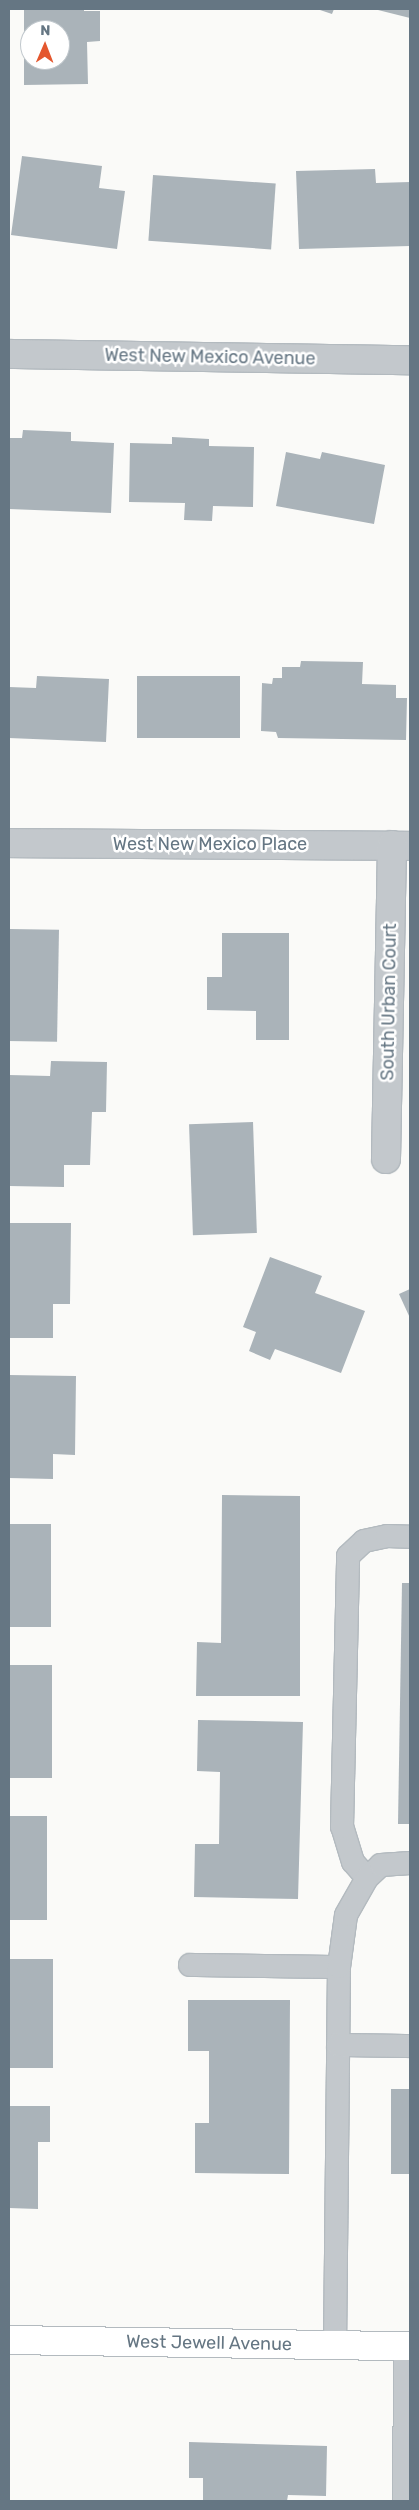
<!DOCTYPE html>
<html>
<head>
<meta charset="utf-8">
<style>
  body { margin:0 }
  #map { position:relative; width:419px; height:2510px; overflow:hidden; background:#fafaf8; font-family:Rubik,sans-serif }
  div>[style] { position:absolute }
  .building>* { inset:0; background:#aab3b9; transform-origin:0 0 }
  .roads { filter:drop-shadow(1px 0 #b3babf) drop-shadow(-1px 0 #b3babf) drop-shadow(0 1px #b3babf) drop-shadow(0 -1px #b3babf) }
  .lane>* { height:22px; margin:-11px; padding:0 11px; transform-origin:11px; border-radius:11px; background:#c3c8cc }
  .street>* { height:28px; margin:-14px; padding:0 14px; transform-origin:14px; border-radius:14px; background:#c3c8cc }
  .secondary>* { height:28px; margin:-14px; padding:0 14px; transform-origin:14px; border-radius:14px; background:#fff }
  span { translate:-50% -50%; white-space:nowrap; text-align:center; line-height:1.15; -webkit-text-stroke:5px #fff; paint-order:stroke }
  .street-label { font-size:18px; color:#657683 }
  .frame { position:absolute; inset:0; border:10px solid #657683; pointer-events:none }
  .north { position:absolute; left:20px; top:20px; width:50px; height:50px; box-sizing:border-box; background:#fff; border:1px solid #c1c8cd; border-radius:50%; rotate:1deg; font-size:14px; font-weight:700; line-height:20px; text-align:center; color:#657683 }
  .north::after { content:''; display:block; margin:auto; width:18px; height:22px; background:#e4572e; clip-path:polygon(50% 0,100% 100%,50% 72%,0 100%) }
</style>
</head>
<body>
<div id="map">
  <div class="building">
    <div style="clip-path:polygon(evenodd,24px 9px,84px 9px,84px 11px,100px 11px,100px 41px,87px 42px,88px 84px,24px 85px,24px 9px,30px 30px,60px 30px,60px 60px,30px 60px,30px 30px)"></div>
    <div style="clip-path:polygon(317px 9px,334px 9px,332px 14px)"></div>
    <div style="clip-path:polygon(374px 9px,410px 9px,410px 18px)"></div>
    <div style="clip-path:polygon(22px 156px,102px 166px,99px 188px,125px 191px,117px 249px,11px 235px)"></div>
    <div style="clip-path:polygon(375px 169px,376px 183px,410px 182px,410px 246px,299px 249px,296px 171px)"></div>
    <div style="left:153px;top:175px;width:123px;height:66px;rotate:4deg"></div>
    <div style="clip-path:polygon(23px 430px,71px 432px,71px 441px,114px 443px,111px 513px,9px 509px,9px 438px,22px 438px)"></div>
    <div style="clip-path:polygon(172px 437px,209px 439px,209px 446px,254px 447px,253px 507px,213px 506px,212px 521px,184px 520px,185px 503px,129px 502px,130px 443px,172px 444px)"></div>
    <div style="clip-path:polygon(286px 452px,320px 459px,322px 452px,385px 465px,374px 524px,276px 506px)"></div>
    <div style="clip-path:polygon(301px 661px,363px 662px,362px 684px,396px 685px,396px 698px,407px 698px,406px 740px,278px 738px,276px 732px,261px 731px,262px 683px,272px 684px,273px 678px,282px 678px,282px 667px,300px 667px)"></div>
    <div style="clip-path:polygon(37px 676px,109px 679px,106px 742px,9px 738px,9px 687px,36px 688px)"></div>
    <div style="left:137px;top:676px;width:103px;height:62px"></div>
    <div style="left:9px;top:929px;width:50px;height:112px;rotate:1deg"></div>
    <div style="clip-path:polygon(222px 933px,289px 933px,289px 1040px,256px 1040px,256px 1011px,207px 1010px,207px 977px,222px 977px)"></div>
    <div style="clip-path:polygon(51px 1061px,107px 1062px,106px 1112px,92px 1112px,90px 1165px,64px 1165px,64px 1187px,9px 1186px,9px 1075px,50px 1076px)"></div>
    <div style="left:253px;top:1122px;width:111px;height:64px;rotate:88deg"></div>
    <div style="clip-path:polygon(9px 1223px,71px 1223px,70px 1304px,53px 1304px,53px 1338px,9px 1338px)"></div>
    <div style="clip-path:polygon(270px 1257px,322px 1276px,315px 1293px,365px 1311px,341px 1373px,275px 1349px,270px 1360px,249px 1351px,256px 1332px,243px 1327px)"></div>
    <div style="clip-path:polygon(410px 1289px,410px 1318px,399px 1294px)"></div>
    <div style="clip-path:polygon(9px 1375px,76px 1376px,75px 1455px,53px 1454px,53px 1479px,9px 1478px)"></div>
    <div style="clip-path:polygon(222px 1495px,300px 1496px,300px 1696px,196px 1696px,197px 1642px,221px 1643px)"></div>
    <div style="left:9px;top:1524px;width:42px;height:103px"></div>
    <div style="clip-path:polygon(402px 1583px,410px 1583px,410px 1824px,398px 1824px)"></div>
    <div style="left:9px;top:1665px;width:43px;height:113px"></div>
    <div style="clip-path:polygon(198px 1720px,303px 1722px,298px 1899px,194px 1897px,195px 1844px,219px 1844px,220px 1772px,197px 1771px)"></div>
    <div style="left:9px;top:1816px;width:38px;height:104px"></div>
    <div style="left:9px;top:1959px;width:44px;height:109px"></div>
    <div style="clip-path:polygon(188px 2000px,290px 2000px,289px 2174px,195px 2173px,195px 2123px,209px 2123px,209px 2051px,188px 2051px)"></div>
    <div style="left:391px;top:2089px;width:19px;height:85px"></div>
    <div style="clip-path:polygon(9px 2106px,50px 2106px,50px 2142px,38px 2142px,38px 2209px,9px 2208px)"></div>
    <div style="clip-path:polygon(189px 2442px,327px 2446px,326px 2496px,288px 2495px,287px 2501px,203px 2501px,203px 2478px,189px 2478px)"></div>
  </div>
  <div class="roads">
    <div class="lane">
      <div style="left:367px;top:1878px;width:21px;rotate:-131deg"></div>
      <div style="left:353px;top:1862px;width:37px;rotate:-107deg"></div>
      <div style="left:342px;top:1827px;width:271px;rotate:-88.7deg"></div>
      <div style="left:348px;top:1556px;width:22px;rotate:-43deg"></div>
      <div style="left:364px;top:1541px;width:24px;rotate:-12deg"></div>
      <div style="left:387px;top:1536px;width:23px;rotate:2deg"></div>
      <div style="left:190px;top:1965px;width:149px;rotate:0.8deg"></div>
      <div style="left:339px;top:1967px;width:378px;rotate:90.6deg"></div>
      <div style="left:339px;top:1967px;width:52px;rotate:-82.3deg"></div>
      <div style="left:346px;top:1915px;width:43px;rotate:-60.4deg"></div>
      <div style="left:367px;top:1878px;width:19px;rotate:-43deg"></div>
      <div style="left:381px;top:1865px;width:29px;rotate:-4deg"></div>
      <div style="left:338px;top:2045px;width:72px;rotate:0.8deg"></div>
    </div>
    <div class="street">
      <div style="left:9px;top:354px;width:401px;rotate:0.9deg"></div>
      <div style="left:9px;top:843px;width:401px;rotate:0.4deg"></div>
      <div style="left:386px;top:1159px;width:314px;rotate:-88.9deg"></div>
      <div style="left:407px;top:2501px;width:155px;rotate:-89.6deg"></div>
    </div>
    <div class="secondary">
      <div style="left:9px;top:2340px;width:401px;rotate:0.9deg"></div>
    </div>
  </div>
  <div class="street-label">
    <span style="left:210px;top:357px;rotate:1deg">West New Mexico Avenue</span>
    <span style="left:210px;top:844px">West New Mexico Place</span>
    <span style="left:389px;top:1002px;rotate:-89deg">South Urban Court</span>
    <span style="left:209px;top:2343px;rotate:1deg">West Jewell Avenue</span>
  </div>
  <div class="frame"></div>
  <div class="north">N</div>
</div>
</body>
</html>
